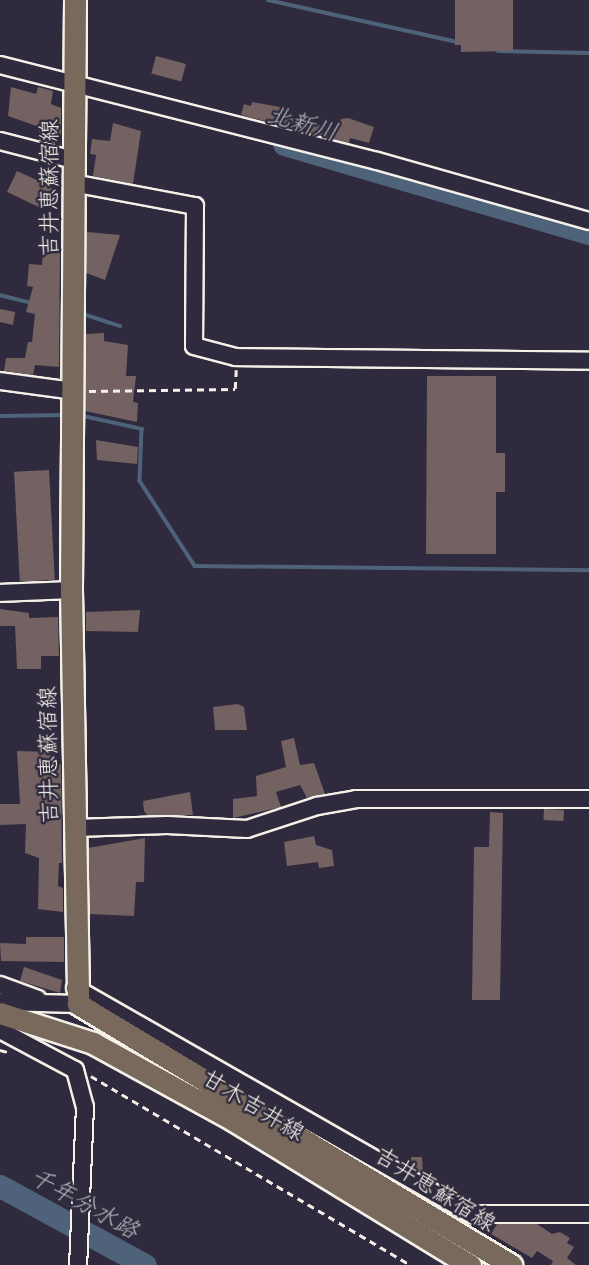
<!DOCTYPE html>
<html>
<head>
<meta charset="utf-8">
<style>
  body { margin:0 }
  #map { position:relative; width:589px; height:1265px; overflow:hidden; background:#2f2a3d; font-family:Mali,"Klee One",sans-serif }
  div>[style] { position:absolute }
  .stream>* { height:3.5px; margin:-1.75px; padding:0 1.75px; transform-origin:1.75px; border-radius:1.75px; background:#4e6379 }
  .river>* { height:23px; margin:-11.5px; padding:0 11.5px; transform-origin:11.5px; border-radius:11.5px; background:#4e6379 }
  .building>* { inset:0; background:#746161; transform-origin:0 0 }
  .path>* { height:2.5px; margin-top:-1.25px; transform-origin:0; background:repeating-linear-gradient(90deg,#f4f1e8 0 7px,transparent 0 12px) }
  .roads { filter:drop-shadow(2px 0 #f4f1e8) drop-shadow(-2px 0 #f4f1e8) drop-shadow(0 2px #f4f1e8) drop-shadow(0 -2px #f4f1e8) }
  .minor>* { height:16px; margin:-8px; padding:0 8px; transform-origin:8px; border-radius:8px; background:#2f2a3d }
  .major>* { height:21px; margin:-10.5px; padding:0 10.5px; transform-origin:10.5px; border-radius:10.5px; background:#78695c }
  span { translate:-50% -50%; white-space:nowrap; text-align:center; line-height:1.15; -webkit-text-stroke:5px #2f2a3d; paint-order:stroke }
  .street-label { font-size:23px; color:#f4f1e8 }
  .water-label { font-size:24px; color:#b2b8bc; font-style:italic }
</style>
</head>
<body>
<div id="map">
  <div class="stream">
    <div style="left:268px;top:0;width:195px;rotate:12.5deg"></div>
    <div style="left:498px;top:51px;width:91px;rotate:1.3deg"></div>
    <div style="left:0;top:295px;width:33px;rotate:14deg"></div>
    <div style="left:83px;top:314px;width:39px;rotate:18deg"></div>
    <div style="left:79px;top:415px;width:65px;rotate:12.5deg"></div>
    <div style="left:142px;top:429px;width:52px;rotate:92.2deg"></div>
    <div style="left:140px;top:481px;width:101px;rotate:57.1deg"></div>
    <div style="left:195px;top:566px;width:394px;rotate:0.6deg"></div>
    <div style="left:0;top:416px;width:64px;rotate:-0.9deg"></div>
  </div>
  <div class="river">
    <div style="left:284px;top:144px;width:318px;rotate:16.3deg"></div>
    <div style="left:0;top:1186px;width:165px;rotate:28.6deg"></div>
  </div>
  <div class="building">
    <div style="clip-path:polygon(455px 0,513px 0,513px 51px,461px 52px,461px 45px,455px 45px)"></div>
    <div style="left:156px;top:56px;width:31px;height:18px;rotate:15deg"></div>
    <div style="clip-path:polygon(11px 87px,36px 94px,38px 87px,53px 91px,51px 104px,61px 108px,61px 136px,56px 136px,55px 144px,39px 140px,39px 127px,8px 116px)"></div>
    <div style="clip-path:polygon(252px 102px,290px 109px,289px 117px,337px 130px,341px 119px,348px 118px,374px 127px,369px 143px,350px 138px,349px 143px,241px 115px,244px 104px,251px 106px)"></div>
    <div style="clip-path:polygon(113px 123px,141px 131px,133px 184px,93px 176px,96px 155px,90px 154px,92px 139px,110px 141px)"></div>
    <div style="clip-path:polygon(42px 169px,52px 172px,48px 186px,53px 189px,43px 209px,7px 192px,17px 171px,39px 181px)"></div>
    <div style="clip-path:polygon(87px 232px,120px 235px,105px 280px,86px 273px)"></div>
    <div style="clip-path:polygon(43px 252px,60px 253px,59px 367px,35px 365px,33px 375px,4px 371px,6px 358px,25px 358px,28px 342px,32px 342px,35px 314px,26px 312px,33px 287px,27px 286px,29px 264px,42px 265px)"></div>
    <div style="clip-path:polygon(0 309px,15px 312px,13px 325px,0 322px)"></div>
    <div style="clip-path:polygon(104px 333px,104px 341px,128px 345px,126px 376px,136px 376px,133px 402px,138px 403px,137px 422px,85px 411px,86px 334px)"></div>
    <div style="clip-path:polygon(427px 376px,496px 376px,496px 453px,505px 453px,505px 492px,496px 492px,496px 554px,426px 554px)"></div>
    <div style="clip-path:polygon(96px 440px,138px 447px,137px 464px,97px 460px)"></div>
    <div style="left:49px;top:470px;width:110px;height:35px;rotate:87deg"></div>
    <div style="clip-path:polygon(0 609px,29px 613px,29px 618px,58px 617px,59px 656px,41px 656px,41px 669px,17px 669px,15px 626px,0 626px)"></div>
    <div style="clip-path:polygon(140px 610px,138px 632px,86px 631px,86px 612px)"></div>
    <div style="clip-path:polygon(238px 704px,244px 707px,247px 730px,215px 730px,213px 707px)"></div>
    <div style="clip-path:polygon(294px 738px,300px 765px,314px 763px,325px 794px,307px 798px,300px 785px,276px 792px,281px 807px,233px 818px,233px 799px,257px 796px,256px 776px,286px 767px,281px 741px)"></div>
    <div style="clip-path:polygon(17px 751px,51px 752px,50px 764px,61px 764px,62px 863px,59px 863px,58px 886px,63px 888px,63px 912px,38px 909px,39px 858px,25px 853px,26px 824px,0 825px,0 804px,20px 804px)"></div>
    <div style="clip-path:polygon(190px 792px,193px 815px,147px 815px,144px 811px,143px 801px)"></div>
    <div style="left:544px;top:809px;width:20px;height:11px;rotate:3deg"></div>
    <div style="clip-path:polygon(490px 812px,503px 813px,500px 1000px,472px 1000px,474px 847px,489px 847px)"></div>
    <div style="clip-path:polygon(314px 836px,316px 845px,332px 850px,334px 866px,319px 868px,318px 862px,287px 866px,284px 842px)"></div>
    <div style="clip-path:polygon(145px 838px,144px 882px,136px 882px,134px 916px,90px 914px,88px 848px)"></div>
    <div style="clip-path:polygon(26px 937px,64px 937px,64px 962px,1px 961px,0 943px,26px 944px)"></div>
    <div style="clip-path:polygon(24px 967px,62px 980px,60px 993px,20px 981px)"></div>
    <div style="clip-path:polygon(411px 1157px,422px 1157px,423px 1174px,411px 1167px)"></div>
    <div style="clip-path:polygon(497px 1224px,537px 1224px,552px 1234px,560px 1232px,570px 1238px,567px 1243px,574px 1247px,567px 1258px,576px 1265px,551px 1265px,553px 1261px,537px 1251px,532px 1258px,491px 1234px)"></div>
  </div>
  <div class="path">
    <div style="left:89px;top:391px;width:146px;rotate:-0.8deg"></div>
    <div style="left:235px;top:389px;width:19px;rotate:-87deg"></div>
    <div style="left:0;top:1050px;width:11px;rotate:15deg"></div>
    <div style="left:91px;top:1076px;width:372px;rotate:30.6deg"></div>
  </div>
  <div class="roads">
    <div class="minor">
      <div style="left:0;top:65px;width:389px;rotate:14.3deg"></div>
      <div style="left:377px;top:161px;width:220px;rotate:15.8deg"></div>
      <div style="left:0;top:141px;width:76px;rotate:14.4deg"></div>
      <div style="left:73px;top:183px;width:124px;rotate:10.7deg"></div>
      <div style="left:195px;top:206px;width:140px;rotate:90.4deg"></div>
      <div style="left:194px;top:346px;width:43px;rotate:14.7deg"></div>
      <div style="left:236px;top:357px;width:353px;rotate:0.6deg"></div>
      <div style="left:0;top:381px;width:75px;rotate:7.7deg"></div>
      <div style="left:0;top:593px;width:71px;rotate:-2.4deg"></div>
      <div style="left:74px;top:828px;width:93px;rotate:-1.8deg"></div>
      <div style="left:167px;top:825px;width:80px;rotate:2.9deg"></div>
      <div style="left:247px;top:829px;width:74px;rotate:-18.2deg"></div>
      <div style="left:317px;top:806px;width:40px;rotate:-10deg"></div>
      <div style="left:356px;top:799px;width:233px"></div>
      <div style="left:0;top:985px;width:40px;rotate:20.2deg"></div>
      <div style="left:75px;top:988px;width:457px;rotate:29.7deg"></div>
      <div style="left:472px;top:1214px;width:117px"></div>
      <div style="left:0;top:1002px;width:78px;rotate:1.5deg"></div>
      <div style="left:0;top:1030px;width:85px;rotate:28.1deg"></div>
      <div style="left:75px;top:1070px;width:38px;rotate:75deg"></div>
      <div style="left:85px;top:1107px;width:158px;rotate:92.5deg"></div>
    </div>
    <div class="major">
      <div style="left:75px;top:0;width:590px;rotate:90.39deg"></div>
      <div style="left:71px;top:590px;width:414px;rotate:89deg"></div>
      <div style="left:78px;top:1004px;width:506px;rotate:31.08deg"></div>
      <div style="left:0;top:1013px;width:98px;rotate:17.9deg"></div>
      <div style="left:93px;top:1043px;width:160px;rotate:28.8deg"></div>
      <div style="left:233px;top:1120px;width:278px;rotate:31.5deg"></div>
    </div>
  </div>
  <div class="street-label">
    <span style="left:48px;top:188px;rotate:-90deg">吉井恵蘇宿線</span>
    <span style="left:47px;top:755px;rotate:-91deg">吉井恵蘇宿線</span>
    <span style="left:254px;top:1104px;rotate:31deg">甘木吉井線</span>
    <span style="left:436px;top:1188px;rotate:32deg">吉井恵蘇宿線</span>
  </div>
  <div class="water-label">
    <span style="left:303px;top:122px;rotate:16deg">北新川</span>
    <span style="left:85px;top:1202px;rotate:29deg">千年分水路</span>
  </div>
</div>
</body>
</html>
